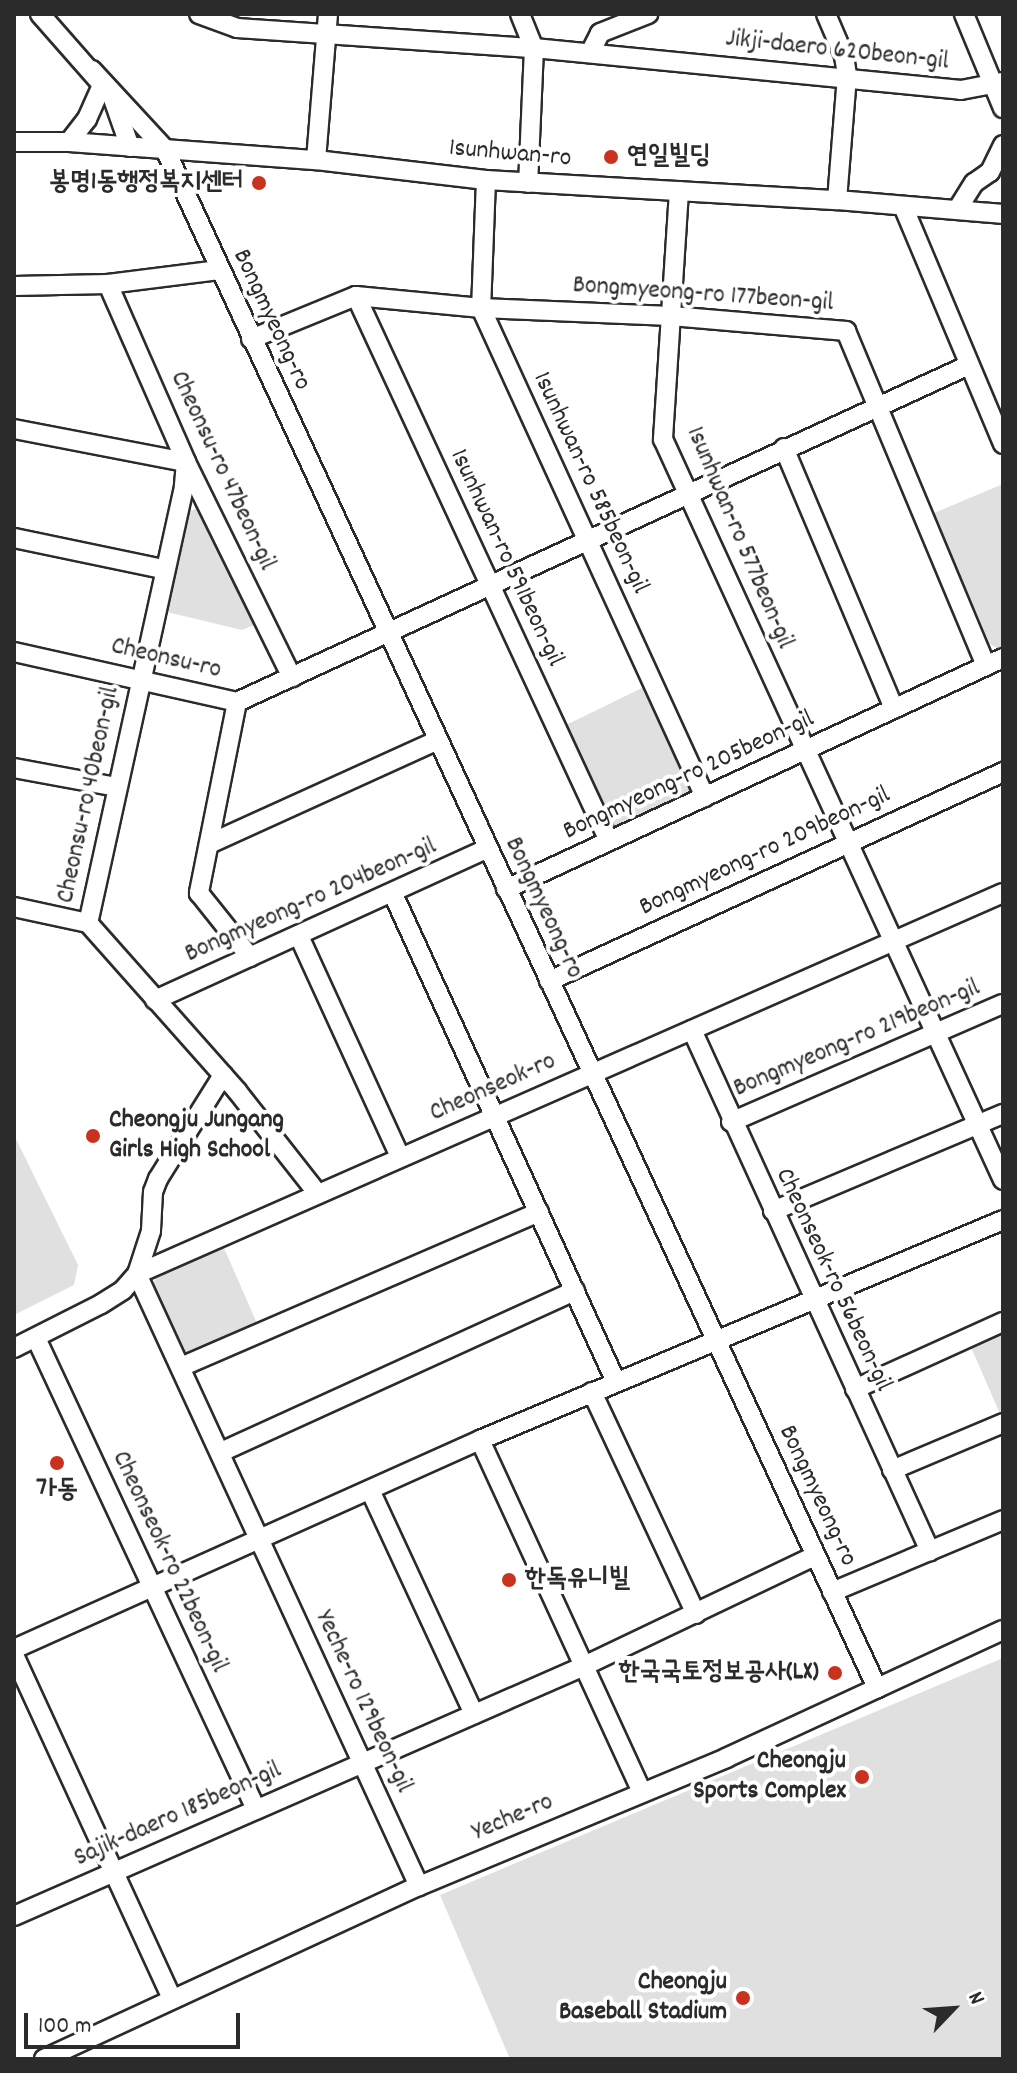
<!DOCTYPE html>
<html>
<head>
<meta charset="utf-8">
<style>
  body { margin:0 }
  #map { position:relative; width:1017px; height:2073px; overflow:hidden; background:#fff; font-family:Dekko,"Poor Story",sans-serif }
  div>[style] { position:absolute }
  .green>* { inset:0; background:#e0e0e0 }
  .roads { filter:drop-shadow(2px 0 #2b2b2b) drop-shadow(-2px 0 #2b2b2b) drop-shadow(0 2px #2b2b2b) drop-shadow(0 -2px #2b2b2b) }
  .minor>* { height:18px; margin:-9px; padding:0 9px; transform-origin:9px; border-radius:9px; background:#fff }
  .dots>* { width:22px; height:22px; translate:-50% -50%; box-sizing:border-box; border:4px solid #fff; border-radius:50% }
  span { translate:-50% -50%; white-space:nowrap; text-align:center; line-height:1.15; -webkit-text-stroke:8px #fff; paint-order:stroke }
  .street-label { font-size:26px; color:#2b2b2b }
  .poi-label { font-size:26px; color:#2b2b2b; font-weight:700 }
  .left { translate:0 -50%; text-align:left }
  .right { translate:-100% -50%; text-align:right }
  .frame { position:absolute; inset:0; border:16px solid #2b2b2b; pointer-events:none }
  .north { position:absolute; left:913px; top:1969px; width:80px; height:80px; -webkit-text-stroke:6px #fff; paint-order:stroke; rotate:65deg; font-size:22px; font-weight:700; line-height:32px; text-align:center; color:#2b2b2b }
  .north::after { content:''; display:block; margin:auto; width:28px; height:36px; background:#2b2b2b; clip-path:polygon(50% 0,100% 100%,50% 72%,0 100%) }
  .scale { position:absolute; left:24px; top:2013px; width:216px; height:36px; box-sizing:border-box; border:4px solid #2b2b2b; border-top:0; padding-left:10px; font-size:24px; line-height:28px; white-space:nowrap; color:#2b2b2b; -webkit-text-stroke:6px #fff; paint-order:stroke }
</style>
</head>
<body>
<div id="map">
  <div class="green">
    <div style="clip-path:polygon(1003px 484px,1003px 650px,1002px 651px,990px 644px,934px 513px)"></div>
    <div style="clip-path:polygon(200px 507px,259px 623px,242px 630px,167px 612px,190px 511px)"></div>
    <div style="clip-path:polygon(648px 685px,694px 784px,691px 797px,623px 830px,608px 822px,564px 726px)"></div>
    <div style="clip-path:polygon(14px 1135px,78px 1265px,74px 1285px,14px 1315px)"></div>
    <div style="clip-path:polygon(224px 1248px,259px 1328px,197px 1355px,185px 1354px,153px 1290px,155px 1277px)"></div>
    <div style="clip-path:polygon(1003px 1329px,1003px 1415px,1001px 1416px,970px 1345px)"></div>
    <div style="clip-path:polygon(1003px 1658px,1003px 2059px,510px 2059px,440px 1895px)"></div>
  </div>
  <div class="roads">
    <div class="minor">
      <div style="left:40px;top:14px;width:109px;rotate:48.7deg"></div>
      <div style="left:112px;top:96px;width:54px;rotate:70.6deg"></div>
      <div style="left:199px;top:14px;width:40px;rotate:20.2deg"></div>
      <div style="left:237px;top:28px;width:298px;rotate:3.9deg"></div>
      <div style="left:534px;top:48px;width:429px;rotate:5.6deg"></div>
      <div style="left:961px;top:90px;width:43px;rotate:-10.8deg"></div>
      <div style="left:520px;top:14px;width:37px;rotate:68deg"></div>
      <div style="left:534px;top:48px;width:135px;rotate:92.5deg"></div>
      <div style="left:826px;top:14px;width:46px;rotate:66.8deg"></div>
      <div style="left:844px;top:56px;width:20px;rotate:81deg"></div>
      <div style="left:847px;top:76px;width:124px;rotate:94.6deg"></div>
      <div style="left:964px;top:14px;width:102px;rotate:67.5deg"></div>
      <div style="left:590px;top:53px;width:22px;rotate:-63deg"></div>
      <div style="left:600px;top:33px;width:52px;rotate:-21.6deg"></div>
      <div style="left:92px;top:70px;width:108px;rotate:47.3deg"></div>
      <div style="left:165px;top:149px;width:1696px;rotate:65.17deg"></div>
      <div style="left:14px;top:142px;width:55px"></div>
      <div style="left:69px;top:142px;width:248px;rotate:4.2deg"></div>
      <div style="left:316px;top:160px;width:171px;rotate:6.7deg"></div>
      <div style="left:486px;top:180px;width:352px;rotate:3.3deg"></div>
      <div style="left:837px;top:200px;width:167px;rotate:4.8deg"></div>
      <div style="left:69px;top:142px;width:29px;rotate:-52deg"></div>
      <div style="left:87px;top:119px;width:39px;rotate:-66deg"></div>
      <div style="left:316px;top:160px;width:146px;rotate:-85.3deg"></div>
      <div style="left:486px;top:180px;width:128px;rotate:92.2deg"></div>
      <div style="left:481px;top:308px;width:538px;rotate:65.39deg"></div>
      <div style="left:679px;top:191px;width:249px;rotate:93.7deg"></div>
      <div style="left:663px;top:439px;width:815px;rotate:65.35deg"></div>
      <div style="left:903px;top:206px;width:258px;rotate:67.2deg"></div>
      <div style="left:957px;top:210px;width:32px;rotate:-58deg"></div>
      <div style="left:974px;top:183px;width:19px;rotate:-35deg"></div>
      <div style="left:990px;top:172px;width:30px;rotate:-64deg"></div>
      <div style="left:108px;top:284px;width:194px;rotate:66.3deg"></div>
      <div style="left:186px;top:462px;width:240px;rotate:63.8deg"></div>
      <div style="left:14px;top:286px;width:94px;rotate:-1.2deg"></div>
      <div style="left:108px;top:284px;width:112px;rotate:-7.2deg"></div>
      <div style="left:356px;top:296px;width:601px;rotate:65.1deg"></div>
      <div style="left:251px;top:339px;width:113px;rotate:-22.3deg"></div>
      <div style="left:356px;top:296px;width:126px;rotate:5.5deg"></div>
      <div style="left:481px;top:308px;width:190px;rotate:2.4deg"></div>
      <div style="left:671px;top:316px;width:176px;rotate:4.9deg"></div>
      <div style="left:846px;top:331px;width:363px;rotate:67.3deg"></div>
      <div style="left:14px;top:429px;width:175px;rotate:10.9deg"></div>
      <div style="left:186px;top:462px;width:25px;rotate:95deg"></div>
      <div style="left:184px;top:487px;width:446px;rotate:102.4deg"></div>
      <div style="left:784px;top:448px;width:283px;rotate:67.1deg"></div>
      <div style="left:14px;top:538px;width:152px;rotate:11.8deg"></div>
      <div style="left:14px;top:652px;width:229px;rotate:12.6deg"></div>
      <div style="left:237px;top:702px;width:806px;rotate:-24.72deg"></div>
      <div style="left:237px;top:702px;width:195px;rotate:101.3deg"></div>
      <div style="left:199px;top:893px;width:82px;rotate:51.4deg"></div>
      <div style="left:14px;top:768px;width:105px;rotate:10.5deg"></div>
      <div style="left:209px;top:844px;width:249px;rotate:-24.4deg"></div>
      <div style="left:506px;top:889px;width:548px;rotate:-24.93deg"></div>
      <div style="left:393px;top:894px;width:537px;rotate:65.44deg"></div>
      <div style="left:14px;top:907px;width:76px;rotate:12.2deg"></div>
      <div style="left:88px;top:923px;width:225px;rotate:48.4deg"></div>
      <div style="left:237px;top:1091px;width:131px;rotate:51.8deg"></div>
      <div style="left:299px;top:936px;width:243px;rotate:65.4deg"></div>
      <div style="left:549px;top:981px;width:500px;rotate:-24.7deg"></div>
      <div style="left:155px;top:1000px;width:365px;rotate:-24.5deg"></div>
      <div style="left:692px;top:1030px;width:573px;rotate:65.45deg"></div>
      <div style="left:223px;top:1075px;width:123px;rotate:122deg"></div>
      <div style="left:158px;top:1179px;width:14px;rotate:111deg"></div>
      <div style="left:153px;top:1192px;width:39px;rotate:93deg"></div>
      <div style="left:151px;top:1231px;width:45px;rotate:108deg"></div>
      <div style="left:137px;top:1274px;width:674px;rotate:65.26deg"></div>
      <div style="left:731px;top:1122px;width:296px;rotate:-23.5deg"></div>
      <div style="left:773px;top:1211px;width:250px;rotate:-22.9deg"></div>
      <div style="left:36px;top:1338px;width:518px;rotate:64.97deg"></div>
      <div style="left:14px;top:1348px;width:97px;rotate:-26.8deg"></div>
      <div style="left:101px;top:1304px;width:26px;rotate:-32deg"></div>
      <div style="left:123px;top:1290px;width:21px;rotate:-49deg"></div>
      <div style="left:137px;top:1274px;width:946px;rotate:-23.75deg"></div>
      <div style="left:181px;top:1367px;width:390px;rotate:-23.4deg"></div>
      <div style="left:855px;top:1389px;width:162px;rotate:-24.4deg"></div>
      <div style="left:592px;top:1392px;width:245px;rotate:64.9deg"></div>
      <div style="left:480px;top:1440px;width:387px;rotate:65.3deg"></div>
      <div style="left:221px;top:1452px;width:389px;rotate:-24.5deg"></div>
      <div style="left:892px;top:1470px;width:121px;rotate:-22.9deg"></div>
      <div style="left:370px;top:1490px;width:247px;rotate:65.1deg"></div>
      <div style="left:832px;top:1592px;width:186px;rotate:-22.8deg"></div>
      <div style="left:14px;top:1649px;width:511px;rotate:-24.16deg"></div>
      <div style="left:480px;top:1440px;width:567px;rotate:-22.81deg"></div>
      <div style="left:14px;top:1655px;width:378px;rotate:65.3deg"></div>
      <div style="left:14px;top:1916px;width:622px;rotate:-23.68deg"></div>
      <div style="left:584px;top:1666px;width:256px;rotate:-25.5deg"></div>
      <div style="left:44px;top:2059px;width:413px;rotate:-24.8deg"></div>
      <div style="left:419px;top:1886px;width:333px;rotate:-22.6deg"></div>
      <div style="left:726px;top:1758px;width:305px;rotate:-24.8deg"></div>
    </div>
  </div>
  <div class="dots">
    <div style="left:611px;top:157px;background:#c8321e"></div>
    <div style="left:259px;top:183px;background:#c8321e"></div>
    <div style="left:93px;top:1136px;background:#c8321e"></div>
    <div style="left:57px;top:1463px;background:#c8321e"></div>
    <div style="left:509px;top:1580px;background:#c8321e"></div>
    <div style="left:835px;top:1673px;background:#c8321e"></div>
    <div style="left:862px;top:1777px;background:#c8321e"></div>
    <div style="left:743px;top:1998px;background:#c8321e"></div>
  </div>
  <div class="street-label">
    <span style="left:837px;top:51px;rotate:6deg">Jikji-daero 620beon-gil</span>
    <span style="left:510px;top:154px;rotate:5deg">1sunhwan-ro</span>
    <span style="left:703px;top:295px;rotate:4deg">Bongmyeong-ro 177beon-gil</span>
    <span style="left:271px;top:320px;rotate:65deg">Bongmyeong-ro</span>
    <span style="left:222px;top:471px;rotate:65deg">Cheonsu-ro 47beon-gil</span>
    <span style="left:590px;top:483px;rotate:65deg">1sunhwan-ro 585beon-gil</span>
    <span style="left:739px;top:538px;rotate:67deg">1sunhwan-ro 577beon-gil</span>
    <span style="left:506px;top:558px;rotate:65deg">1sunhwan-ro 591beon-gil</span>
    <span style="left:166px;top:659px;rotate:13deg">Cheonsu-ro</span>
    <span style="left:689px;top:776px;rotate:-25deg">Bongmyeong-ro 205beon-gil</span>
    <span style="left:89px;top:795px;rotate:-78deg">Cheonsu-ro 40beon-gil</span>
    <span style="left:765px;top:852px;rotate:-25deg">Bongmyeong-ro 209beon-gil</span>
    <span style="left:311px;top:901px;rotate:-24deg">Bongmyeong-ro 204beon-gil</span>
    <span style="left:543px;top:908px;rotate:65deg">Bongmyeong-ro</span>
    <span style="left:857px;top:1039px;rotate:-23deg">Bongmyeong-ro 219beon-gil</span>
    <span style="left:493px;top:1088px;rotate:-24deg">Cheonseok-ro</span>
    <span style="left:833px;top:1280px;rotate:65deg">Cheonseok-ro 56beon-gil</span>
    <span style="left:817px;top:1496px;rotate:65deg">Bongmyeong-ro</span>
    <span style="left:169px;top:1562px;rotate:65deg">Cheonseok-ro 22beon-gil</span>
    <span style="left:363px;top:1702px;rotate:65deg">Yeche-ro 129beon-gil</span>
    <span style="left:178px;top:1815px;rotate:-24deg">Sajik-daero 185beon-gil</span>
    <span style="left:513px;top:1818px;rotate:-23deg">Yeche-ro</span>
  </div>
  <div class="poi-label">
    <span class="left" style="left:627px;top:157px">연일빌딩</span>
    <span class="right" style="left:243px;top:183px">봉명1동행정복지센터</span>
    <span class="left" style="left:109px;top:1136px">Cheongju Jungang<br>Girls High School</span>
    <span style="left:57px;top:1491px">가동</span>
    <span class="left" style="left:525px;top:1580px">한독유니빌</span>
    <span class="right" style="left:819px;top:1673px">한국국토정보공사(LX)</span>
    <span class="right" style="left:846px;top:1777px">Cheongju<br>Sports Complex</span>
    <span class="right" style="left:727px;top:1998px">Cheongju<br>Baseball Stadium</span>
  </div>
  <div class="frame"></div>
  <div class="north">N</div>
  <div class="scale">100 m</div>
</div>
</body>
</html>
